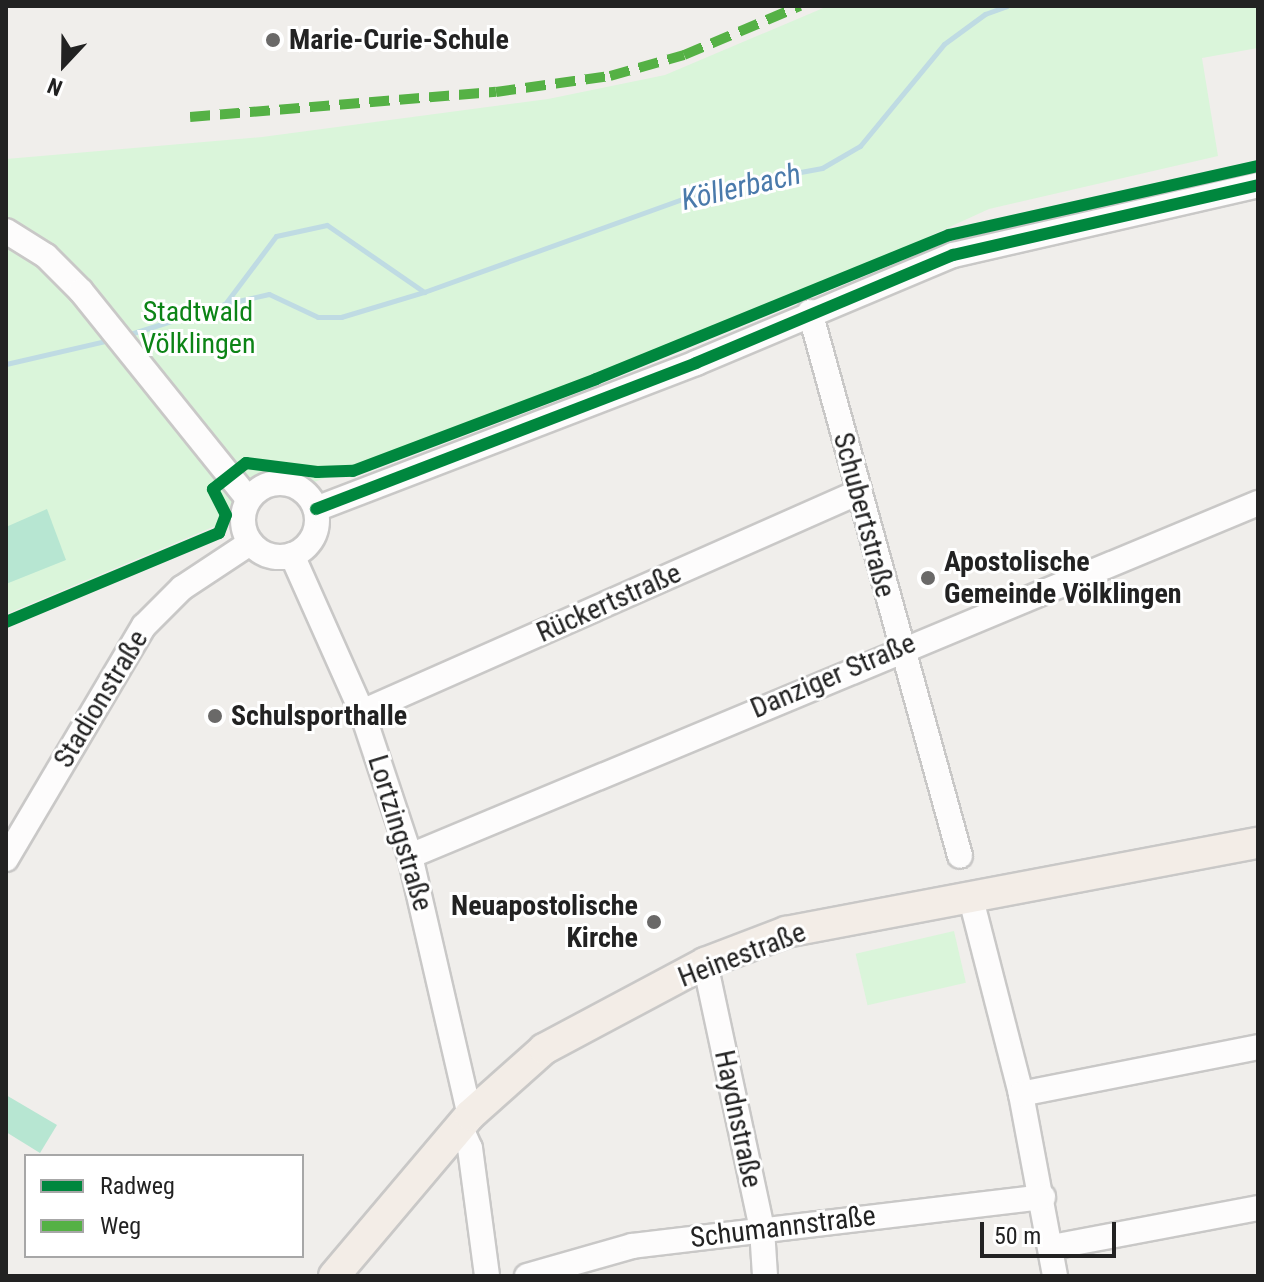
<!DOCTYPE html>
<html>
<head>
<meta charset="utf-8">
<style>
  body { margin:0 }
  #map { position:relative; width:1264px; height:1282px; overflow:hidden; background:#f0eeeb; font-family:"Roboto Condensed",sans-serif }
  div>[style] { position:absolute }
  .park>* { inset:0; background:#daf5da; transform-origin:0 0 }
  .pitch>* { inset:0; background:#b7e6d2 }
  .stream>* { height:5px; margin:-2.5px; padding:0 2.5px; transform-origin:2.5px; border-radius:2.5px; background:#bfdbe3 }
  .roads { filter:drop-shadow(2px 0 #c9c8c7) drop-shadow(-2px 0 #c9c8c7) drop-shadow(0 2px #c9c8c7) drop-shadow(0 -2px #c9c8c7) }
  .minor>* { height:24px; margin:-12px; padding:0 12px; transform-origin:12px; border-radius:12px; background:#fdfcfc }
  .minor>.ring { margin:-12px; padding:0; box-sizing:content-box; background:none; border:24px solid #fdfcfc; border-radius:50% }
  .major>* { height:30px; margin:-15px; padding:0 15px; transform-origin:15px; border-radius:15px; background:#f3ede7 }
  .quiet>* { height:10px; margin-top:-5px; transform-origin:0; background:repeating-linear-gradient(90deg,#55b145 0 20px,transparent 0 30px) }
  .cycleway>* { height:12px; margin:-6px; padding:0 6px; transform-origin:6px; border-radius:6px; background:#00873e }
  .dots>* { width:22px; height:22px; translate:-50% -50%; box-sizing:border-box; border:4px solid #fff; border-radius:50% }
  span { translate:-50% -50%; white-space:nowrap; text-align:center; line-height:1.15; -webkit-text-stroke:6px #fff; paint-order:stroke }
  .poi-label { font-size:28px; color:#222; font-weight:700 }
  .left { translate:0 -50%; text-align:left }
  .right { translate:-100% -50%; text-align:right }
  .park-label { font-size:28px; color:#0c8416 }
  .street-label { font-size:28px; color:#222 }
  .water-label { font-size:30px; color:#4a7aab; font-style:italic }
  .frame { position:absolute; inset:0; border:8px solid #222; pointer-events:none }
  .legend { position:absolute; left:24px; top:1154px; width:280px; height:104px; box-sizing:border-box; background:#fff; border:2px solid #a7a7a7; margin:0; padding:10px 14px; list-style:none; font-size:24px; color:#222 }
  .legend li { display:flex; align-items:center; gap:16px; height:40px }
  .legend b { width:40px; border:2px solid #a7a7a7 }
  .north { position:absolute; left:24px; top:24px; width:80px; height:80px; -webkit-text-stroke:6px #fff; paint-order:stroke; rotate:202deg; font-size:22px; font-weight:700; line-height:32px; text-align:center; color:#222 }
  .north::after { content:''; display:block; margin:auto; width:28px; height:36px; background:#222; clip-path:polygon(50% 0,100% 100%,50% 72%,0 100%) }
  .scale { position:absolute; left:980px; top:1222px; width:136px; height:36px; box-sizing:border-box; border:4px solid #222; border-top:0; padding-left:10px; font-size:24px; line-height:28px; white-space:nowrap; color:#222; -webkit-text-stroke:6px #fff; paint-order:stroke }
</style>
</head>
<body>
<div id="map">
  <div class="park">
    <div style="clip-path:polygon(828px 6px,1258px 6px,1258px 48px,1202px 58px,1218px 156px,989px 209px,796px 297px,596px 379px,221px 516px,220px 524px,6px 614px,6px 159px,262px 137px,548px 99px,665px 75px)"></div>
    <div style="left:954px;top:931px;width:53px;height:101px;rotate:77deg"></div>
  </div>
  <div class="pitch">
    <div style="clip-path:polygon(47px 509px,66px 560px,6px 584px,6px 527px)"></div>
    <div style="clip-path:polygon(6px 1095px,57px 1125px,40px 1153px,6px 1132px)"></div>
  </div>
  <div class="stream">
    <div style="left:225px;top:304px;width:45px;rotate:-12.8deg"></div>
    <div style="left:269px;top:294px;width:54px;rotate:25.1deg"></div>
    <div style="left:318px;top:317px;width:23px"></div>
    <div style="left:341px;top:317px;width:87px;rotate:-16.8deg"></div>
    <div style="left:127px;top:335px;width:103px;rotate:-17.6deg"></div>
    <div style="left:225px;top:304px;width:85px;rotate:-53.1deg"></div>
    <div style="left:276px;top:236px;width:52px;rotate:-12.2deg"></div>
    <div style="left:327px;top:225px;width:118px;rotate:34.6deg"></div>
    <div style="left:424px;top:292px;width:307px;rotate:-19.8deg"></div>
    <div style="left:713px;top:188px;width:111px;rotate:-10.4deg"></div>
    <div style="left:822px;top:168px;width:44px;rotate:-30.1deg"></div>
    <div style="left:860px;top:146px;width:132px;rotate:-50.5deg"></div>
    <div style="left:944px;top:44px;width:51px;rotate:-36.2deg"></div>
    <div style="left:985px;top:14px;width:23px;rotate:-20deg"></div>
    <div style="left:6px;top:364px;width:107px;rotate:-13deg"></div>
  </div>
  <div class="roads">
    <div class="minor">
      <div style="left:6px;top:231px;width:47px;rotate:32deg"></div>
      <div style="left:46px;top:256px;width:49px;rotate:45deg"></div>
      <div style="left:81px;top:291px;width:267px;rotate:51.2deg"></div>
      <div style="left:810px;top:312px;width:564px;rotate:74.58deg"></div>
      <div class="ring" style="left:243px;top:483px;width:50px;height:50px"></div>
      <div style="left:316px;top:509px;width:407px;rotate:-21deg"></div>
      <div style="left:696px;top:363px;width:279px;rotate:-22.8deg"></div>
      <div style="left:953px;top:255px;width:313px;rotate:-12.9deg"></div>
      <div style="left:292px;top:555px;width:172px;rotate:66deg"></div>
      <div style="left:362px;top:712px;width:152px;rotate:71.6deg"></div>
      <div style="left:410px;top:856px;width:266px;rotate:77deg"></div>
      <div style="left:362px;top:712px;width:541px;rotate:-23.87deg"></div>
      <div style="left:410px;top:856px;width:919px;rotate:-22.6deg"></div>
      <div style="left:6px;top:859px;width:271px;rotate:-59.4deg"></div>
      <div style="left:144px;top:626px;width:54px;rotate:-45deg"></div>
      <div style="left:182px;top:588px;width:82px;rotate:-33.5deg"></div>
      <div style="left:971px;top:899px;width:201px;rotate:75.6deg"></div>
      <div style="left:1021px;top:1094px;width:185px;rotate:79.4deg"></div>
      <div style="left:705px;top:963px;width:272px;rotate:77.9deg"></div>
      <div style="left:762px;top:1229px;width:47px;rotate:86.3deg"></div>
      <div style="left:1021px;top:1094px;width:242px;rotate:-11.2deg"></div>
      <div style="left:460px;top:1126px;width:24px;rotate:66deg"></div>
      <div style="left:470px;top:1148px;width:129px;rotate:82.4deg"></div>
      <div style="left:1052px;top:1247px;width:210px;rotate:-10.7deg"></div>
      <div style="left:527px;top:1276px;width:109px;rotate:-15.9deg"></div>
      <div style="left:632px;top:1246px;width:414px;rotate:-6.8deg"></div>
    </div>
    <div class="major">
      <div style="left:334px;top:1276px;width:211px;rotate:-49.8deg"></div>
      <div style="left:470px;top:1115px;width:99px;rotate:-41.7deg"></div>
      <div style="left:544px;top:1049px;width:183px;rotate:-28.1deg"></div>
      <div style="left:705px;top:963px;width:87px;rotate:-20.9deg"></div>
      <div style="left:786px;top:932px;width:480px;rotate:-10.7deg"></div>
    </div>
  </div>
  <div class="quiet">
    <div style="left:190px;top:117px;width:307px;rotate:-4.7deg"></div>
    <div style="left:496px;top:92px;width:115px;rotate:-8deg"></div>
    <div style="left:610px;top:76px;width:77px;rotate:-15.8deg"></div>
    <div style="left:684px;top:55px;width:126px;rotate:-22.9deg"></div>
  </div>
  <div class="cycleway">
    <div style="left:316px;top:509px;width:407px;rotate:-21deg"></div>
    <div style="left:696px;top:363px;width:279px;rotate:-22.8deg"></div>
    <div style="left:953px;top:255px;width:313px;rotate:-12.9deg"></div>
    <div style="left:6px;top:622px;width:231px;rotate:-22.7deg"></div>
    <div style="left:219px;top:533px;width:19px;rotate:-69deg"></div>
    <div style="left:226px;top:515px;width:29px;rotate:-117deg"></div>
    <div style="left:213px;top:489px;width:42px;rotate:-38.2deg"></div>
    <div style="left:246px;top:463px;width:72px;rotate:7.2deg"></div>
    <div style="left:317px;top:472px;width:36px;rotate:-2deg"></div>
    <div style="left:353px;top:471px;width:260px;rotate:-20.7deg"></div>
    <div style="left:596px;top:379px;width:381px;rotate:-22.2deg"></div>
    <div style="left:949px;top:235px;width:317px;rotate:-12.6deg"></div>
  </div>
  <div class="dots">
    <div style="left:273px;top:40px;background:#6a6968"></div>
    <div style="left:928px;top:578px;background:#6a6968"></div>
    <div style="left:215px;top:716px;background:#6a6968"></div>
    <div style="left:654px;top:922px;background:#6a6968"></div>
  </div>
  <div class="poi-label">
    <span class="left" style="left:289px;top:40px">Marie-Curie-Schule</span>
    <span class="left" style="left:944px;top:578px">Apostolische<br>Gemeinde Völklingen</span>
    <span class="left" style="left:231px;top:716px">Schulsporthalle</span>
    <span class="right" style="left:638px;top:922px">Neuapostolische<br>Kirche</span>
  </div>
  <div class="park-label">
    <span style="left:198px;top:328px">Stadtwald<br>Völklingen</span>
  </div>
  <div class="street-label">
    <span style="left:864px;top:515px;rotate:75deg">Schubertstraße</span>
    <span style="left:609px;top:603px;rotate:-24deg">Rückertstraße</span>
    <span style="left:833px;top:676px;rotate:-23deg">Danziger Straße</span>
    <span style="left:101px;top:699px;rotate:-59deg">Stadionstraße</span>
    <span style="left:400px;top:833px;rotate:73deg">Lortzingstraße</span>
    <span style="left:742px;top:955px;rotate:-21deg">Heinestraße</span>
    <span style="left:738px;top:1119px;rotate:78deg">Haydnstraße</span>
    <span style="left:783px;top:1227px;rotate:-7deg">Schumannstraße</span>
  </div>
  <div class="water-label">
    <span style="left:741px;top:187px;rotate:-13deg">Köllerbach</span>
  </div>
  <div class="frame"></div>
  <ul class="legend">
  <li><b style="height:10px;background:#00873e"></b>Radweg</li>
  <li><b style="height:10px;background:#55b145"></b>Weg</li>
  </ul>
  <div class="north">N</div>
  <div class="scale">50 m</div>
</div>
</body>
</html>
